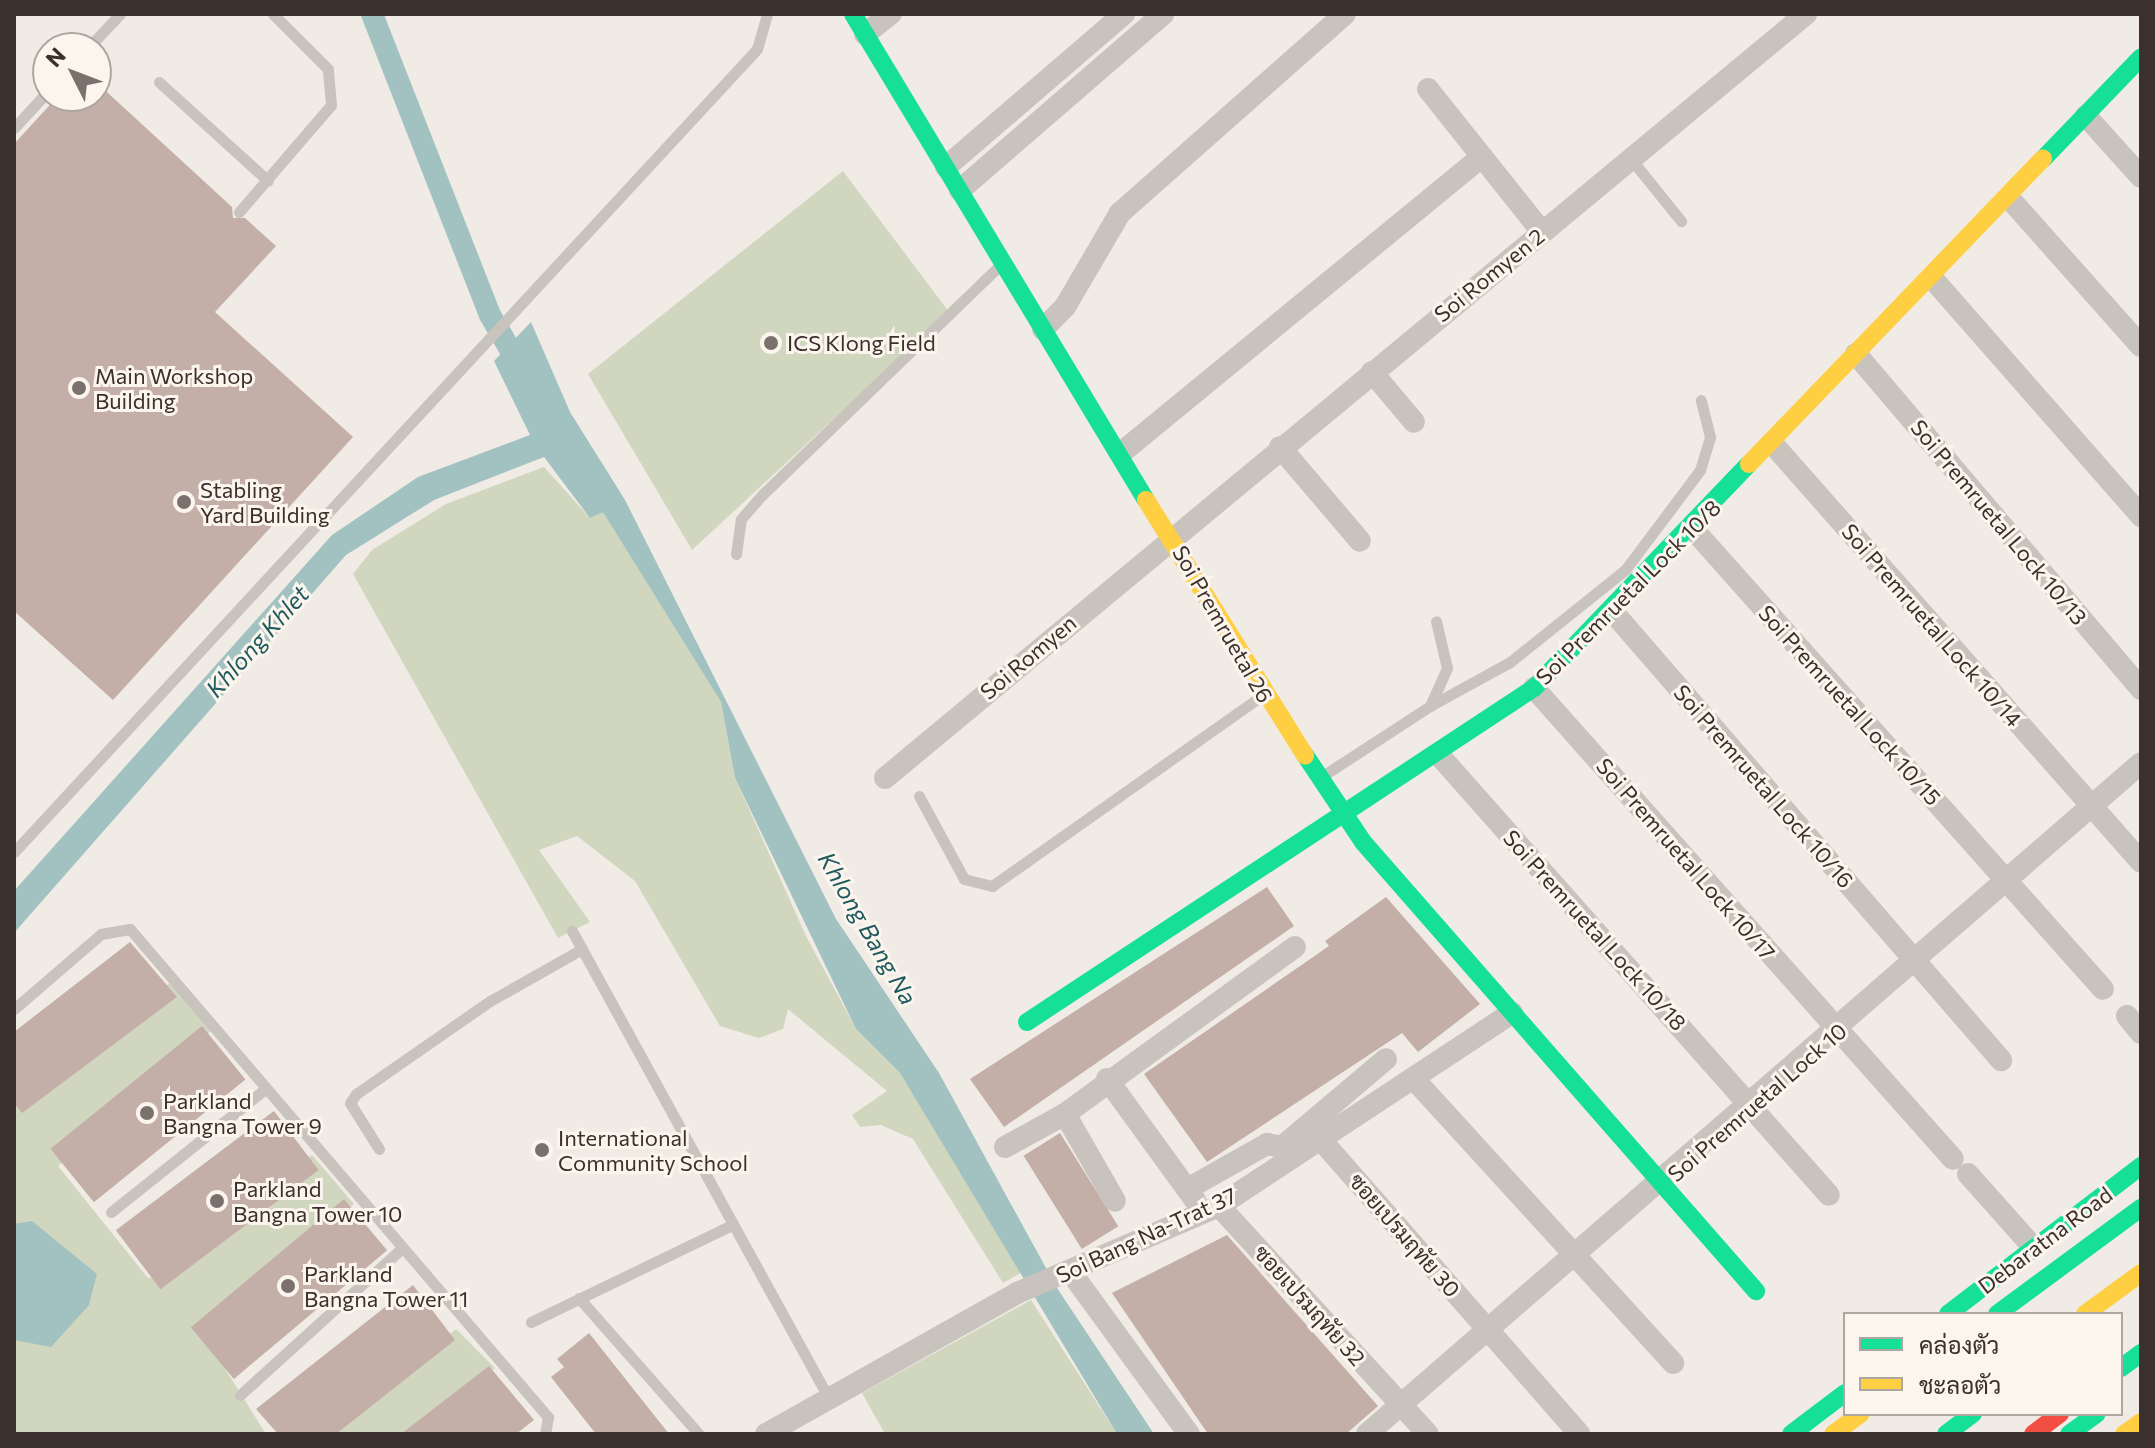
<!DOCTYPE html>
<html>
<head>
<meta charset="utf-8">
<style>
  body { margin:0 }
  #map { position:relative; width:2155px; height:1448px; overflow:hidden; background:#f0ebe5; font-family:Commissioner,Sarabun,sans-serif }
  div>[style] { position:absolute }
  .green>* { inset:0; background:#d1d6bf }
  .water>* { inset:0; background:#a1c2c1 }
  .canal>* { height:22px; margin:-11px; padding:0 11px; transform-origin:11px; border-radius:11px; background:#a1c2c1 }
  .building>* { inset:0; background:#c3afa7; transform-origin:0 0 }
  .lane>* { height:11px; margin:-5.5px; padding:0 5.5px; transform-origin:5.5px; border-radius:5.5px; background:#c9c3be }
  .street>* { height:22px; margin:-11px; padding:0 11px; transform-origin:11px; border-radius:11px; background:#c9c3be }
  .fast>* { height:18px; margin:-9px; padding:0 9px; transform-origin:9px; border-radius:9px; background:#16e098 }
  .slow>* { height:18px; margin:-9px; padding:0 9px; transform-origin:9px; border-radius:9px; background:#ffcf43 }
  .jam>* { height:18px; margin:-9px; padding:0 9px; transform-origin:9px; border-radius:9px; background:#f24e42 }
  .dots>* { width:22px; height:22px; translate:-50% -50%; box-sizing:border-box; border:4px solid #fbf5ee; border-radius:50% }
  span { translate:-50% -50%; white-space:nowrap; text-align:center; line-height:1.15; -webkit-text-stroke:6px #fbf5ee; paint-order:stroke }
  .street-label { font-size:22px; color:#3b302b }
  .poi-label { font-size:22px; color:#3b302b }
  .left { translate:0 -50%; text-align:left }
  .water-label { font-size:24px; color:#1f5a5e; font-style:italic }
  .frame { position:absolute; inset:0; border:16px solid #3b302b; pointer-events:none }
  .legend { position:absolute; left:1843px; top:1312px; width:280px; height:104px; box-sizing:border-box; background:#fbf5ee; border:2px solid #aea6a0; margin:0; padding:10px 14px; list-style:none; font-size:24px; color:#3b302b }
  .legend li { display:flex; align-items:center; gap:16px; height:40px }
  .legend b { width:40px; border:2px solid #aea6a0 }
  .north { position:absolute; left:32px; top:32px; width:80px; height:80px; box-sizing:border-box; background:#fbf5ee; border:2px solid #aea6a0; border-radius:50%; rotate:312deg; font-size:22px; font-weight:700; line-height:32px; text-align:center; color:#3b302b }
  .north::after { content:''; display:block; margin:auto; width:28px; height:36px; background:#7a716c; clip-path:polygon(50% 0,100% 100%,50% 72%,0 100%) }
</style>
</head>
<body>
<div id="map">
  <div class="green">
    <div style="clip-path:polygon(843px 171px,949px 312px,692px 550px,588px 374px)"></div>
    <div style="clip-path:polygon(544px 467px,590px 518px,603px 511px,721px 702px,735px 778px,806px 936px,856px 1029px,900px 1073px,1024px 1271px,1003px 1283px,913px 1139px,881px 1125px,860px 1127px,852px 1115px,887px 1091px,788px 1009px,783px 1029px,759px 1038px,720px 1026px,635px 881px,577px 836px,539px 850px,590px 922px,558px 938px,353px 574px,372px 550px,446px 504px)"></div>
    <div style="clip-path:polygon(171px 982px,212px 1030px,58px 1166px,148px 1278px,168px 1273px,312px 1155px,354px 1204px,200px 1329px,266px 1434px,14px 1434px,14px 1081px,29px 1096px)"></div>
    <div style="clip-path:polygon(1031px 1300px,1117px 1434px,885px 1434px,862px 1393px)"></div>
    <div style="clip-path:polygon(456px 1329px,495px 1368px,419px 1434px,321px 1434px)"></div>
  </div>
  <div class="water">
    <div style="clip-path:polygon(531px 322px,570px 412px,625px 500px,836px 919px,939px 1073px,1057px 1288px,1154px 1434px,1117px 1434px,900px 1073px,856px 1029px,735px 778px,721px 702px,603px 512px,590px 518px,544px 457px,434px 500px,346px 555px,14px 933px,14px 891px,332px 535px,418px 477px,530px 435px,494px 361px)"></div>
    <div style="clip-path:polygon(32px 1221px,97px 1274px,89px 1305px,51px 1347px,14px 1340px,14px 1224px)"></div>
  </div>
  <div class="canal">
    <div style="left:372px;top:14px;width:323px;rotate:68.6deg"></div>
    <div style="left:490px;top:315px;width:64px;rotate:59.8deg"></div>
  </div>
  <div class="building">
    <div style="clip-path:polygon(96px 82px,232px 207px,233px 218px,245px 218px,276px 246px,215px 312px,353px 437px,113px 700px,14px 611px,14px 144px,58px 96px,96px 96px)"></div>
    <div style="clip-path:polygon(1267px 887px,1294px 926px,1004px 1127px,970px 1079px)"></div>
    <div style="clip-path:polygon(1386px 897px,1480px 1004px,1418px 1052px,1402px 1033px,1207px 1162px,1144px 1074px,1329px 946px,1325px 941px)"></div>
    <div style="clip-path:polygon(130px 942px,177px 997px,22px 1113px,14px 1103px,14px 1032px)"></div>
    <div style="left:202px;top:1026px;width:69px;height:195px;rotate:51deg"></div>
    <div style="left:274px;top:1111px;width:74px;height:198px;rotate:53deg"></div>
    <div style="left:1060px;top:1133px;width:110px;height:43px;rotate:58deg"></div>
    <div style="left:344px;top:1199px;width:67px;height:200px;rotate:50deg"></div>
    <div style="clip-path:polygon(1227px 1235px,1378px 1406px,1346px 1434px,1208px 1434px,1112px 1293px)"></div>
    <div style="clip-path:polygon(413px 1285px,455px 1340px,336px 1434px,278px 1434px,256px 1409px)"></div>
    <div style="clip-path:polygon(589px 1333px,669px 1434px,596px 1434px,551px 1377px,564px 1367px,557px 1359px)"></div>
    <div style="clip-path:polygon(489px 1366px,534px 1420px,516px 1434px,401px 1434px)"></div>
  </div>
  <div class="lane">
    <div style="left:88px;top:48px;width:47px;rotate:-46.7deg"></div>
    <div style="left:159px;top:82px;width:147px;rotate:42.2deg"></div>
    <div style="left:14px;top:128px;width:50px;rotate:-47.4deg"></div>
    <div style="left:1631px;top:159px;width:80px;rotate:51.1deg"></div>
    <div style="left:239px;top:212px;width:141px;rotate:-49.3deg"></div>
    <div style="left:331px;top:105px;width:36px;rotate:-95deg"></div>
    <div style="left:328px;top:69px;width:78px;rotate:-135deg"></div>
    <div style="left:736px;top:554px;width:35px;rotate:-82deg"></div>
    <div style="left:741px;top:519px;width:33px;rotate:-49deg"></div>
    <div style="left:763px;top:494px;width:332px;rotate:-44deg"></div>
    <div style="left:1430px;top:706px;width:91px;rotate:-28.8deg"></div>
    <div style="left:1510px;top:662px;width:147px;rotate:-38.7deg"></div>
    <div style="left:1625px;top:570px;width:125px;rotate:-53.1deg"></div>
    <div style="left:1700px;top:470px;width:34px;rotate:-73deg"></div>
    <div style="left:1710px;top:437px;width:38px;rotate:-104deg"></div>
    <div style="left:1321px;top:777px;width:130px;rotate:-33.1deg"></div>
    <div style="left:1430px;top:706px;width:42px;rotate:-65.9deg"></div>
    <div style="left:1447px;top:668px;width:48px;rotate:-103.2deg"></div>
    <div style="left:919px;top:796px;width:94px;rotate:61.5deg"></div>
    <div style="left:964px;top:879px;width:29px;rotate:14deg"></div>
    <div style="left:992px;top:886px;width:332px;rotate:-35.2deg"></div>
    <div style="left:14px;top:852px;width:1094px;rotate:-47.22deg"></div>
    <div style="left:757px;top:49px;width:36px;rotate:-74deg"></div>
    <div style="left:572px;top:931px;width:529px;rotate:61.21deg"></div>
    <div style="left:14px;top:1009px;width:115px;rotate:-40.8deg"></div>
    <div style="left:101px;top:934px;width:29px;rotate:-10deg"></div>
    <div style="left:130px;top:929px;width:643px;rotate:49.42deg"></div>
    <div style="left:548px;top:1417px;width:17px;rotate:100deg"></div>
    <div style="left:379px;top:1149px;width:54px;rotate:-122.2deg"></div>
    <div style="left:350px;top:1103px;width:11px;rotate:-56deg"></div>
    <div style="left:356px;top:1094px;width:163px;rotate:-34.8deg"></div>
    <div style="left:490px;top:1001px;width:106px;rotate:-29.5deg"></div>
    <div style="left:111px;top:1212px;width:197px;rotate:-38.6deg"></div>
    <div style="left:579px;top:1298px;width:181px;rotate:48.6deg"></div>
    <div style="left:531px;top:1322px;width:223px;rotate:-25.8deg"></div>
    <div style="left:240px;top:1395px;width:216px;rotate:-42.2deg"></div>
  </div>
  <div class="street">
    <div style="left:865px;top:34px;width:33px;rotate:-38deg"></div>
    <div style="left:1428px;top:89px;width:183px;rotate:51.4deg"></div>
    <div style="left:2086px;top:116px;width:82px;rotate:48deg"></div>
    <div style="left:946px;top:167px;width:235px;rotate:-40.7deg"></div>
    <div style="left:960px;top:190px;width:269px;rotate:-40.9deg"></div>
    <div style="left:2009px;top:198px;width:198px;rotate:48.3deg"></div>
    <div style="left:1932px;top:278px;width:317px;rotate:48.7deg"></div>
    <div style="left:1043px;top:329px;width:31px;rotate:-45deg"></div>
    <div style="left:1065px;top:307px;width:109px;rotate:-59.7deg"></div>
    <div style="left:1120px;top:213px;width:300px;rotate:-41.5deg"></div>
    <div style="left:1856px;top:354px;width:440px;rotate:49.6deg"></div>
    <div style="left:1372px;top:372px;width:65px;rotate:50deg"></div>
    <div style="left:1772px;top:443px;width:558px;rotate:48.63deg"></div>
    <div style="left:1280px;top:447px;width:123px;rotate:49.6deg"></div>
    <div style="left:1121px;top:453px;width:466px;rotate:-39.4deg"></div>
    <div style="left:1693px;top:529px;width:616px;rotate:48.29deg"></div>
    <div style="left:1613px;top:612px;width:593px;rotate:49.11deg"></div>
    <div style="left:1534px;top:688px;width:630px;rotate:48.34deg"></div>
    <div style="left:1438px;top:754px;width:589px;rotate:48.44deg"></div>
    <div style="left:885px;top:778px;width:1197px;rotate:-39.68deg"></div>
    <div style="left:2127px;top:1016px;width:22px;rotate:51deg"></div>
    <div style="left:1413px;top:1078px;width:386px;rotate:47.6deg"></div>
    <div style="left:1107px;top:1079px;width:150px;rotate:54deg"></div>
    <div style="left:1065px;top:1114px;width:100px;rotate:60.1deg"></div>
    <div style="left:1322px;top:1141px;width:390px;rotate:48.7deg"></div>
    <div style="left:1005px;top:1147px;width:68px;rotate:-28.8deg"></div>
    <div style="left:1065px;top:1114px;width:284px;rotate:-36deg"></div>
    <div style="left:1968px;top:1174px;width:99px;rotate:48.3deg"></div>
    <div style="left:1189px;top:1188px;width:90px;rotate:-29.4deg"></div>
    <div style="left:1267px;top:1144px;width:15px;rotate:11deg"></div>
    <div style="left:1282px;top:1147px;width:136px;rotate:-40.2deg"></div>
    <div style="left:1219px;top:1206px;width:309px;rotate:47.5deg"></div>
    <div style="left:1070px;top:1271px;width:202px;rotate:53.9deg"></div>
    <div style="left:766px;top:1434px;width:288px;rotate:-29.3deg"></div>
    <div style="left:1017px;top:1293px;width:220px;rotate:-23.3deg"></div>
    <div style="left:1219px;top:1206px;width:351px;rotate:-33.4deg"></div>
    <div style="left:1367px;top:1434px;width:1024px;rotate:-40.92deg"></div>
  </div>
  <div class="fast">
    <div style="left:853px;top:14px;width:567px;rotate:58.92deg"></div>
    <div style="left:2043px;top:159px;width:141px;rotate:-46.1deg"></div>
    <div style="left:1305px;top:755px;width:105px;rotate:56.3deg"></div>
    <div style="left:1363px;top:842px;width:597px;rotate:48.81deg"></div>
    <div style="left:1027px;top:1022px;width:607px;rotate:-33.38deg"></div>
    <div style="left:1534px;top:688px;width:310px;rotate:-46.2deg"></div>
    <div style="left:1948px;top:1314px;width:243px;rotate:-37.5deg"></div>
    <div style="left:1997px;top:1314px;width:179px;rotate:-36.4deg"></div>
    <div style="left:2121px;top:1368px;width:25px;rotate:-37deg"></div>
    <div style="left:1791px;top:1434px;width:68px;rotate:-37.2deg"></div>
    <div style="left:1946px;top:1434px;width:34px;rotate:-37deg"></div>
    <div style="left:2069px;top:1434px;width:34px;rotate:-36deg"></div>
  </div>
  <div class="slow">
    <div style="left:1749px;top:464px;width:424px;rotate:-46.1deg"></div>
    <div style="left:1146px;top:500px;width:301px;rotate:58.1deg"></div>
    <div style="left:2085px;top:1314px;width:69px;rotate:-36.2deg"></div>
    <div style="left:1833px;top:1434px;width:34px;rotate:-36deg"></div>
    <div style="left:2124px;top:1434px;width:21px;rotate:-35deg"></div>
  </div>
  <div class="jam">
    <div style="left:2033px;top:1434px;width:34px;rotate:-37deg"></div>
  </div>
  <div class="dots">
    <div style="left:771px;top:343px;background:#7a716c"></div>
    <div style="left:79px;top:388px;background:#7a716c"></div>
    <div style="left:184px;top:502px;background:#7a716c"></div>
    <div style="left:147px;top:1113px;background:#7a716c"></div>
    <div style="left:542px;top:1150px;background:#7a716c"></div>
    <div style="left:217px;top:1201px;background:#7a716c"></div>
    <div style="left:288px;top:1286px;background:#7a716c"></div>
  </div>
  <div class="street-label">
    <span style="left:1489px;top:275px;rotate:-39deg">Soi Romyen 2</span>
    <span style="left:1999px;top:522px;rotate:50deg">Soi Premruetal Lock 10/13</span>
    <span style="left:1628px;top:592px;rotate:-45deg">Soi Premruetal Lock 10/8</span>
    <span style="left:1223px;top:624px;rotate:60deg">Soi Premruetal 26</span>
    <span style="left:1932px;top:625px;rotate:49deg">Soi Premruetal Lock 10/14</span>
    <span style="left:1028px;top:657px;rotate:-40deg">Soi Romyen</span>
    <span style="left:1850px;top:705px;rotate:48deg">Soi Premruetal Lock 10/15</span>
    <span style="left:1764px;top:786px;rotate:49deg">Soi Premruetal Lock 10/16</span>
    <span style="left:1686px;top:859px;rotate:49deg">Soi Premruetal Lock 10/17</span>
    <span style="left:1595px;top:930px;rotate:48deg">Soi Premruetal Lock 10/18</span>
    <span style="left:1757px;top:1102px;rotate:-41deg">Soi Premruetal Lock 10</span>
    <span style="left:1146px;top:1235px;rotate:-25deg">Soi Bang Na-Trat 37</span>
    <span style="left:1405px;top:1235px;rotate:49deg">ซอยเปรมฤทัย 30</span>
    <span style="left:2045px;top:1240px;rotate:-37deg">Debaratna Road</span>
    <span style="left:1310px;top:1305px;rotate:48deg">ซอยเปรมฤทัย 32</span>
  </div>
  <div class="poi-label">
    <span class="left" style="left:787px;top:343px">ICS Klong Field</span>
    <span class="left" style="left:95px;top:388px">Main Workshop<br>Building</span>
    <span class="left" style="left:200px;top:502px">Stabling<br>Yard Building</span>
    <span class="left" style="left:163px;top:1113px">Parkland<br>Bangna Tower 9</span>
    <span class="left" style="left:558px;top:1150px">International<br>Community School</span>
    <span class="left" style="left:233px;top:1201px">Parkland<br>Bangna Tower 10</span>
    <span class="left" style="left:304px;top:1286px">Parkland<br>Bangna Tower 11</span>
  </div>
  <div class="water-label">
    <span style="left:257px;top:641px;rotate:-48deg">Khlong Khlet</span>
    <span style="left:868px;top:928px;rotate:60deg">Khlong Bang Na</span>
  </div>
  <div class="frame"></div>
  <ul class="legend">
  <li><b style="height:10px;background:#16e098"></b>คล่องตัว</li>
  <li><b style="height:10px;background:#ffcf43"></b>ชะลอตัว</li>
  </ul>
  <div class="north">N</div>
</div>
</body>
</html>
